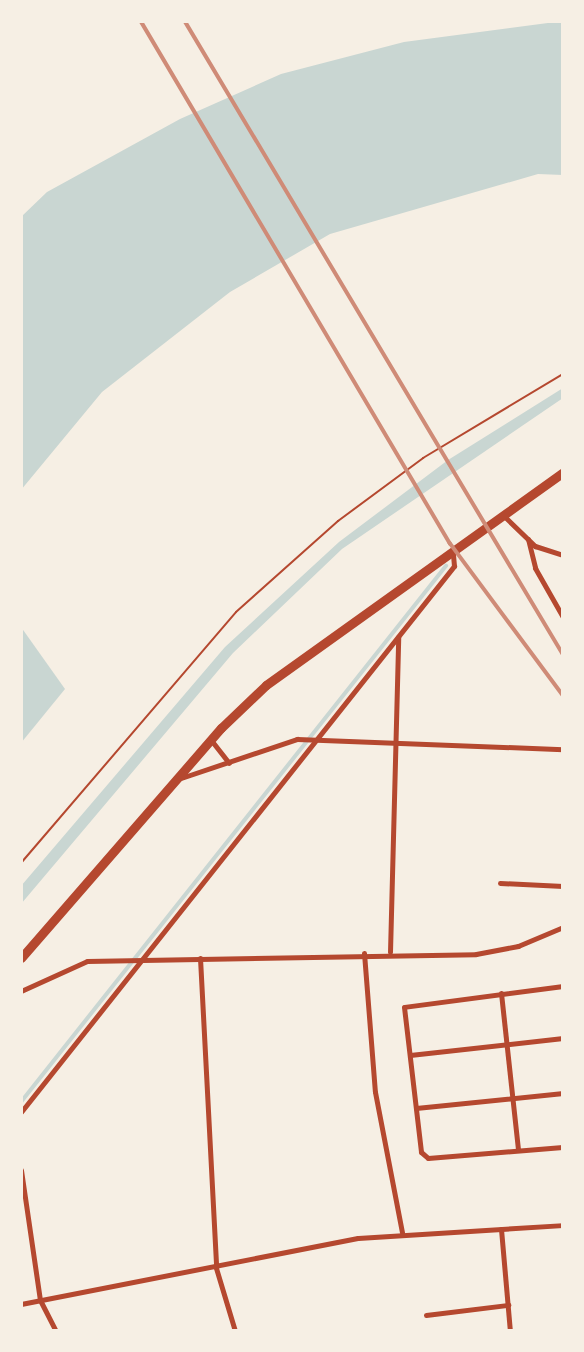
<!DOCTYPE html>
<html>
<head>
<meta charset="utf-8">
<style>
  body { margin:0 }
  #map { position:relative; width:584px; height:1352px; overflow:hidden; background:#f6efe4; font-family:Signika,sans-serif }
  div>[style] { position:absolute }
  .water>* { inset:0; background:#c9d6d2 }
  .stream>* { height:3.5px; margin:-1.75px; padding:0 1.75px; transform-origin:1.75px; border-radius:1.75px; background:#c9d6d2 }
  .path>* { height:2px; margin:-1px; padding:0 1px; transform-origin:1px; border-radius:1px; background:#b5482f }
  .minor>* { height:5px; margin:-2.5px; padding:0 2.5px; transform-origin:2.5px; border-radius:2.5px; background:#b5482f }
  .primary>* { height:9px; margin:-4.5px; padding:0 4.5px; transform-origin:4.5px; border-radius:4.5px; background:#b5482f }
  .rail>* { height:3.5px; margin:-1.75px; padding:0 1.75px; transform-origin:1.75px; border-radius:1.75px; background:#cf8b77 }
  span { translate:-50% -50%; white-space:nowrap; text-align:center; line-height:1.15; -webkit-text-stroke:7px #f6efe4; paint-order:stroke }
  .frame { position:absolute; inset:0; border:23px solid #f6efe4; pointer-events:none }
</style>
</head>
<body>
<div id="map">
  <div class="water">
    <div style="clip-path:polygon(563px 21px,563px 175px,538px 174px,330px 234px,230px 292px,102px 392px,21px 490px,21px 217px,47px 192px,180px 119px,281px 74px,404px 42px)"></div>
    <div style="clip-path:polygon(563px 388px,563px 398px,342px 549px,233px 653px,21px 904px,21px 886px,225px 647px,339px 542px,448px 460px)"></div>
    <div style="clip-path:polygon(21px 627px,65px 689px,21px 743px)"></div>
  </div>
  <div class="stream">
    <div style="left:21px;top:1102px;width:684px;rotate:-51.59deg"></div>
  </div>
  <div class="path">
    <div style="left:21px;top:863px;width:330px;rotate:-49.4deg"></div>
    <div style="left:236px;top:612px;width:137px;rotate:-41.7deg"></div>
    <div style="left:338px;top:521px;width:106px;rotate:-36.5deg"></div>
    <div style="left:423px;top:458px;width:163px;rotate:-31deg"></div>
  </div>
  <div class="minor">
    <div style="left:505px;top:517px;width:42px;rotate:44deg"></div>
    <div style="left:535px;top:546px;width:29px;rotate:18deg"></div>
    <div style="left:528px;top:539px;width:30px;rotate:76deg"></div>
    <div style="left:535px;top:568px;width:56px;rotate:60.3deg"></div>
    <div style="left:211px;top:740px;width:29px;rotate:52deg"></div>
    <div style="left:178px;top:779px;width:126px;rotate:-18.6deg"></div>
    <div style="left:297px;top:739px;width:266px;rotate:2.2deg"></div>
    <div style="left:500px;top:883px;width:63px;rotate:2.7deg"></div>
    <div style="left:390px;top:952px;width:315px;rotate:-88.5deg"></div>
    <div style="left:364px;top:953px;width:139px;rotate:85.5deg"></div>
    <div style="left:375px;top:1092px;width:143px;rotate:79.1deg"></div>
    <div style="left:200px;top:958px;width:310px;rotate:87deg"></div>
    <div style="left:216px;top:1268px;width:66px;rotate:73.2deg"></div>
    <div style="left:563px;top:986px;width:160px;rotate:172.5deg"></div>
    <div style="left:404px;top:1007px;width:146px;rotate:83.3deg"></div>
    <div style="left:421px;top:1152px;width:9px;rotate:41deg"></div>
    <div style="left:428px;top:1158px;width:135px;rotate:-4.7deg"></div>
    <div style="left:21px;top:991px;width:72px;rotate:-24.4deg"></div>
    <div style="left:87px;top:961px;width:389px;rotate:-1deg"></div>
    <div style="left:476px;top:954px;width:43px;rotate:-10.8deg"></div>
    <div style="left:518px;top:946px;width:49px;rotate:-22.9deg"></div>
    <div style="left:501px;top:993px;width:158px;rotate:83.8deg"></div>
    <div style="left:410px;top:1055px;width:154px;rotate:-6.3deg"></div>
    <div style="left:416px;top:1108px;width:148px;rotate:-5.8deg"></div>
    <div style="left:21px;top:1112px;width:697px;rotate:-51.58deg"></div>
    <div style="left:454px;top:566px;width:12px;rotate:-95deg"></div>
    <div style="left:21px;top:1170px;width:131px;rotate:81.7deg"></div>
    <div style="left:40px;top:1300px;width:35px;rotate:63deg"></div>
    <div style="left:501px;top:1229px;width:102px;rotate:85deg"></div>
    <div style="left:21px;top:1304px;width:343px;rotate:-11.1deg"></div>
    <div style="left:358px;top:1238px;width:205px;rotate:-3.6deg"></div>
    <div style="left:426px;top:1315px;width:83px;rotate:-7deg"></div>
  </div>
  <div class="primary">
    <div style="left:21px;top:958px;width:305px;rotate:-49deg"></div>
    <div style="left:221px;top:728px;width:62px;rotate:-43.7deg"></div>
    <div style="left:266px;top:685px;width:365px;rotate:-35.6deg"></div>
  </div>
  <div class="rail">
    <div style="left:141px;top:21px;width:607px;rotate:59.38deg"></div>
    <div style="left:450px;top:543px;width:189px;rotate:53.4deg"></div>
    <div style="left:185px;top:21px;width:737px;rotate:59.16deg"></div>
  </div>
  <div class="frame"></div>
</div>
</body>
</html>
